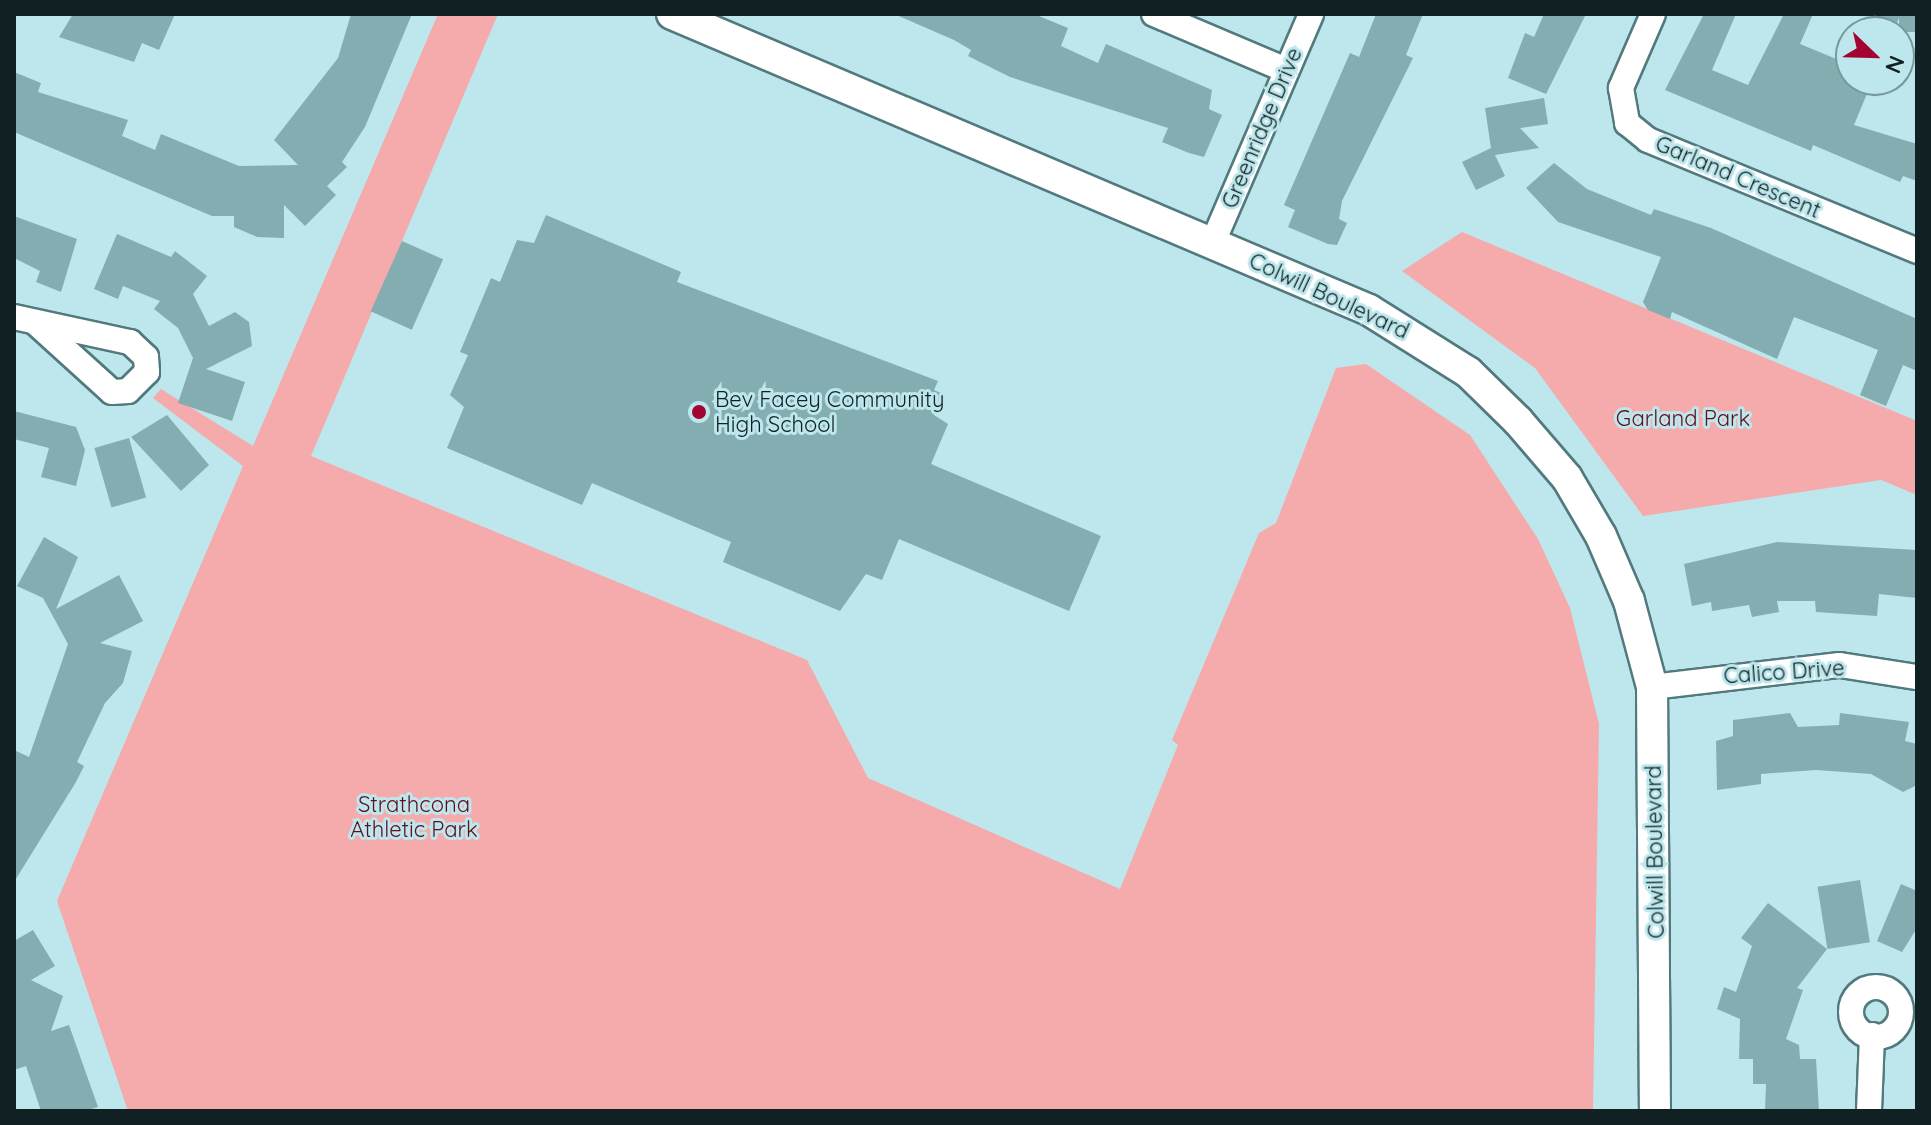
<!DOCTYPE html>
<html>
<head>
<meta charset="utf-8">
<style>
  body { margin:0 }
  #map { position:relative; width:1931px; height:1125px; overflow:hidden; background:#bde7ec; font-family:Quicksand,sans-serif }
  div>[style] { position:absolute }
  .green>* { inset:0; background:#f5aaac }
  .building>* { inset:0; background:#84adb1; transform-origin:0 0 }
  .roads { filter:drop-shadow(2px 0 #527a7e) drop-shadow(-2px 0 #527a7e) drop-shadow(0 2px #527a7e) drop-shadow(0 -2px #527a7e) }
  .minor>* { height:24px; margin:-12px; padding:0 12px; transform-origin:12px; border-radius:12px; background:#fff }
  .minor>.ring { margin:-12px; padding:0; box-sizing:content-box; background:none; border:24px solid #fff; border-radius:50% }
  .tertiary>* { height:30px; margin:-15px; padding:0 15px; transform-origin:15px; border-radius:15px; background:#fff }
  .dots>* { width:22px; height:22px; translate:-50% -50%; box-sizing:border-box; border:4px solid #bde7ec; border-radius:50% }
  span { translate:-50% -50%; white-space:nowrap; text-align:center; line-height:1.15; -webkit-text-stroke:6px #bde7ec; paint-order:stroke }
  .street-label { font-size:22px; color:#112123 }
  .poi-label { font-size:22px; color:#112123 }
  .left { translate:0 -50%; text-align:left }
  .park-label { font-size:22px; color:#620e1e }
  .frame { position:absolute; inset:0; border:16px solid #112123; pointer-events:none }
  .north { position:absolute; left:1835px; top:16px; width:80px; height:80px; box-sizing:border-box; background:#bde7ec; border:2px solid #78989c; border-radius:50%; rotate:113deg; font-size:22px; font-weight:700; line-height:32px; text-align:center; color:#112123 }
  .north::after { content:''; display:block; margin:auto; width:28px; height:36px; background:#a30431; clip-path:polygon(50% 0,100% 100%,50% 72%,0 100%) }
</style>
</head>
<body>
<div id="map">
  <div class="green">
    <div style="clip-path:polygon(438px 14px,498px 14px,311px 456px,807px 660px,868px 778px,1120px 889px,1178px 745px,1172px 740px,1259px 533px,1276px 523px,1336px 368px,1366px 364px,1470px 435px,1538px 539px,1570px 608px,1599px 724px,1593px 1111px,128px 1111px,57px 901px,243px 466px,153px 398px,161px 389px,253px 446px)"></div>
    <div style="clip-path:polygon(1462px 232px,1917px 421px,1917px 495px,1881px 480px,1643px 516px,1535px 368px,1402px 271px)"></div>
  </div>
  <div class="building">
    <div style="clip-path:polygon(73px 14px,175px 14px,159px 50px,142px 43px,134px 62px,59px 37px)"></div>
    <div style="clip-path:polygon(351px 14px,412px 14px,365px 127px,342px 162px,347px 167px,327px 186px,336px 195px,305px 226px,284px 205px,284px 238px,257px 237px,234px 227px,234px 216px,212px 216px,14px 132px,14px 72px,41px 83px,38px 92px,128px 120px,122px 136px,155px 150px,161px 134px,239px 166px,298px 165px,274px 140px,338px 58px)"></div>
    <div style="clip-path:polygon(894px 14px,1034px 14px,1068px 28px,1061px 46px,1098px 63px,1106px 44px,1212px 90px,1209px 109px,1222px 115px,1204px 157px,1189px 153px,1162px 142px,1168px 128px,1010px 77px,968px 56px,971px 50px,954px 40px)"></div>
    <div style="clip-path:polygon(1376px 14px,1423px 14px,1406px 55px,1413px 58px,1342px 201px,1339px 219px,1347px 223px,1337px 245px,1328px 244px,1288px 227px,1295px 210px,1284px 205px,1350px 53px,1359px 57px)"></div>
    <div style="clip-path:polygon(1544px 14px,1586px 14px,1546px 94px,1508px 78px,1525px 33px,1534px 37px)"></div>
    <div style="clip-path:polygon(1704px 14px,1736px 14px,1712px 70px,1748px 85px,1784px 14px,1813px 14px,1800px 44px,1851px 65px,1851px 80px,1871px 84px,1854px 125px,1917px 144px,1917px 181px,1903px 176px,1900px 182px,1813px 145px,1811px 151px,1665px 90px)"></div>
    <div style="clip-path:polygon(1877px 14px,1917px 14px,1917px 32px,1899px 32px,1899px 18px,1893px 32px,1870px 32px)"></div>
    <div style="clip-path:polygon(1544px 98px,1548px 124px,1520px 128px,1539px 148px,1495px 155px,1505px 176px,1476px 190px,1462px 162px,1491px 148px,1485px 108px)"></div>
    <div style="clip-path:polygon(1554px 163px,1587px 189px,1651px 215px,1654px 209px,1711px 228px,1917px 319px,1917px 371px,1903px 365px,1886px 406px,1860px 395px,1878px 350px,1838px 334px,1794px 317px,1777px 359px,1672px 312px,1670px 319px,1648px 310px,1643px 302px,1661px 257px,1558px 222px,1526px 188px)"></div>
    <div style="clip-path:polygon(546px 215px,681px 272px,677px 282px,938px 381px,934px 390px,943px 394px,934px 415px,948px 424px,931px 464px,1101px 536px,1069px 611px,899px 539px,882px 580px,866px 574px,840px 611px,723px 562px,731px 542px,592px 483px,582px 505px,447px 448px,464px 407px,450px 395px,468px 355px,460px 352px,491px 278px,500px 282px,517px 240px,534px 243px)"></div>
    <div style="clip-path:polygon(14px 216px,77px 239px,61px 292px,36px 282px,40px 271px,14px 258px)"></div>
    <div style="clip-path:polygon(117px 234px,171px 257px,175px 251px,207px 276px,193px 294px,209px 326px,235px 312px,249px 322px,252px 346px,206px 369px,245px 382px,232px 421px,178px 403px,193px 358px,178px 328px,154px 309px,160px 301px,123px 286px,118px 299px,94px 289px)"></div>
    <div style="left:402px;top:241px;width:45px;height:77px;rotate:24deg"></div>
    <div style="clip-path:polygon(14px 411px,76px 427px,85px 450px,76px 486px,41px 477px,49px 448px,14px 439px)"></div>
    <div style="clip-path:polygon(167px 415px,209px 465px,181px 491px,131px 437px)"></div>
    <div style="left:129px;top:438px;width:62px;height:36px;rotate:74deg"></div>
    <div style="clip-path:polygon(44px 537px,78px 557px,56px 609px,119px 575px,143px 621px,100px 643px,132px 651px,123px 683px,105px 703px,77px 762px,84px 766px,76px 782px,14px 882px,14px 750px,29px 757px,68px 644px,43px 598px,17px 586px)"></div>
    <div style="clip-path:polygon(1777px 542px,1917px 550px,1917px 598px,1879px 594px,1877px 616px,1816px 612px,1815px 601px,1777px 601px,1779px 612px,1752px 617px,1749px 605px,1712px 611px,1711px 602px,1692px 606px,1684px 564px)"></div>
    <div style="clip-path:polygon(1790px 713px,1798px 727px,1839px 725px,1840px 713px,1909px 722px,1905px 741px,1917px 744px,1915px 786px,1903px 792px,1871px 774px,1816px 770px,1761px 774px,1761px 784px,1717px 790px,1716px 741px,1733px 736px,1733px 720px)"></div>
    <div style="left:1860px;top:880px;width:63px;height:43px;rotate:81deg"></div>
    <div style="clip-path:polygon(1901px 884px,1917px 891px,1917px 928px,1902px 952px,1877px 941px)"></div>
    <div style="clip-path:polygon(1768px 903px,1827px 949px,1797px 988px,1803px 990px,1786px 1039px,1799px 1045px,1800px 1059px,1816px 1059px,1819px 1111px,1765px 1111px,1766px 1084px,1753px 1084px,1753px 1059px,1739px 1059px,1740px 1019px,1717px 1009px,1724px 987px,1736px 992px,1752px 946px,1741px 938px)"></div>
    <div style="clip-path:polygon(33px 930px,55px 966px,31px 980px,63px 996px,51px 1031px,69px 1025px,98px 1107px,85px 1111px,41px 1111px,26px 1066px,14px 1070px,14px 941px)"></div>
  </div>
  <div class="roads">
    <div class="minor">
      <div style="left:1154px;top:14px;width:143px;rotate:23deg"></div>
      <div style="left:1653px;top:14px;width:81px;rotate:113.4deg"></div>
      <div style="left:1621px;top:88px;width:36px;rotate:80deg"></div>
      <div style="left:1627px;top:123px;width:27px;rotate:39deg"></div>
      <div style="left:1648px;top:140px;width:291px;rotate:22.4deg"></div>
      <div style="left:1213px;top:242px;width:248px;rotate:-66.7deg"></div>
      <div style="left:14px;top:317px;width:119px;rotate:12.2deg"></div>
      <div style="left:130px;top:342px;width:22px;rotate:43deg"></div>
      <div style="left:146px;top:357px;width:15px;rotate:86deg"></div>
      <div style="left:147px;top:372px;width:27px;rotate:135deg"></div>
      <div style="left:128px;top:391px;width:16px;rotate:176deg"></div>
      <div style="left:112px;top:392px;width:103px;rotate:-137.8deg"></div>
      <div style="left:1652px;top:687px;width:189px;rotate:-6.7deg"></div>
      <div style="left:1840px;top:665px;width:78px;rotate:8.9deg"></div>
      <div class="ring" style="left:1851px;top:987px;width:26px;height:26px"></div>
      <div style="left:1869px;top:1111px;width:76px;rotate:-87.7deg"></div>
    </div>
    <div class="tertiary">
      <div style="left:672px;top:14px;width:757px;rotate:23.01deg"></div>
      <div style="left:1369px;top:310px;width:117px;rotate:32.1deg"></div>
      <div style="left:1468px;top:372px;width:70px;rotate:44.4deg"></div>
      <div style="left:1518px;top:421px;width:75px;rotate:49.3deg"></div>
      <div style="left:1567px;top:478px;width:67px;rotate:59.6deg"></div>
      <div style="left:1601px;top:536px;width:71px;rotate:66.7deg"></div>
      <div style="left:1629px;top:601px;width:89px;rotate:75deg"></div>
      <div style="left:1652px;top:687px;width:424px;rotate:89.6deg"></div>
    </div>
  </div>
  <div class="dots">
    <div style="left:699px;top:412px;background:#a30431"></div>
  </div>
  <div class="street-label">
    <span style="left:1262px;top:128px;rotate:-67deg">Greenridge Drive</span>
    <span style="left:1738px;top:177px;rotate:23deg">Garland Crescent</span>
    <span style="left:1329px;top:296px;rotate:25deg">Colwill Boulevard</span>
    <span style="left:1784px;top:672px;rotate:-4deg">Calico Drive</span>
    <span style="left:1655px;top:852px;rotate:-91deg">Colwill Boulevard</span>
  </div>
  <div class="poi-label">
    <span class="left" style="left:715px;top:412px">Bev Facey Community<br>High School</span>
  </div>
  <div class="park-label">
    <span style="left:1683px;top:419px">Garland Park</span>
    <span style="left:414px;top:817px">Strathcona<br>Athletic Park</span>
  </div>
  <div class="frame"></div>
  <div class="north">N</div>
</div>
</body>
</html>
